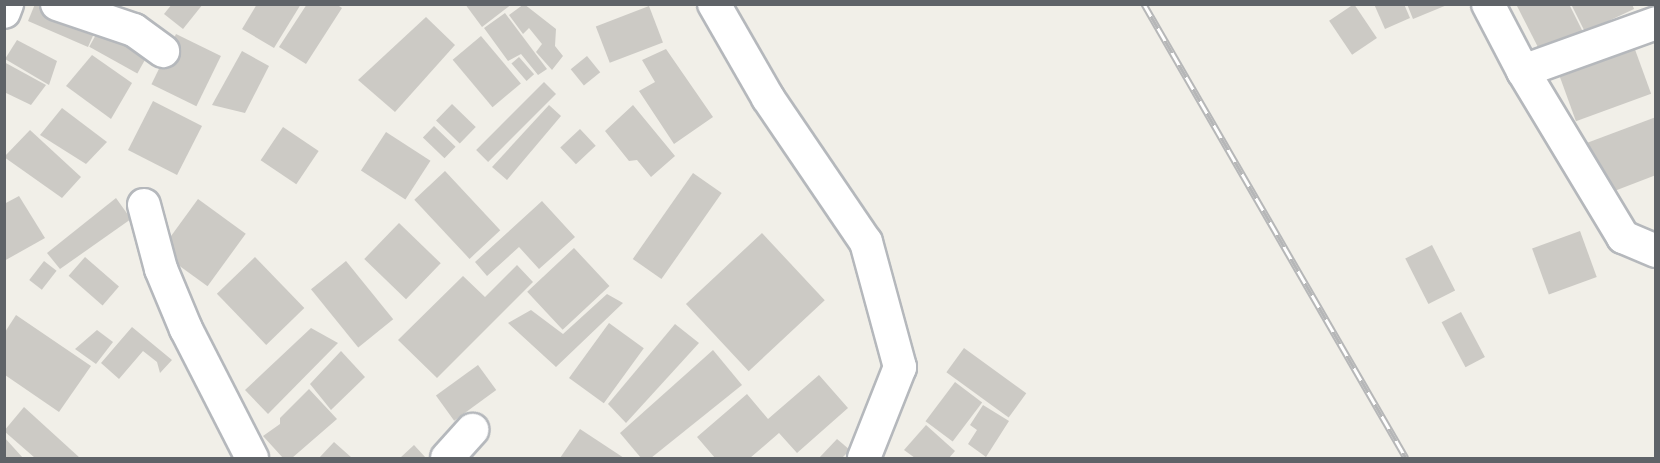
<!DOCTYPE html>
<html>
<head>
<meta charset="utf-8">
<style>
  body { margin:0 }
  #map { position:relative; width:1660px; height:463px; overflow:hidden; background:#f1efe8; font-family:"Public Sans",sans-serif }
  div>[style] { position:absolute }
  .building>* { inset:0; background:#cccac5; transform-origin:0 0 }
  .roads { filter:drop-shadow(2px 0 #b5b8bc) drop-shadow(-2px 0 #b5b8bc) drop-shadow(0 2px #b5b8bc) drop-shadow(0 -2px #b5b8bc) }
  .minor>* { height:32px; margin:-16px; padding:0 16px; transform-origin:16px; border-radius:16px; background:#fff }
  .rail>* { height:7px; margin-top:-3.5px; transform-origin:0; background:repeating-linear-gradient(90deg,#fff 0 14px,#b6b7b8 0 28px); box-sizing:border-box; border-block:2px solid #b6b7b8 }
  span { translate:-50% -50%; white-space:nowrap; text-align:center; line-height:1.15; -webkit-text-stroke:4.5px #fff; paint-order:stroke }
  .frame { position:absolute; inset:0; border:6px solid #5f6368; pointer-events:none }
</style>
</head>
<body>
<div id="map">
  <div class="building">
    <div style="clip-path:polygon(35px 4px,107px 4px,88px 47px,28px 21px)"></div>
    <div style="left:113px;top:4px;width:55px;height:49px;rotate:29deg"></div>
    <div style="clip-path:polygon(172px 4px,203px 4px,183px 29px,164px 14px)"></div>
    <div style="clip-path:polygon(257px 4px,301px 4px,274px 48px,242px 29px)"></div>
    <div style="clip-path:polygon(307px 4px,336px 4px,342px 8px,306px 64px,279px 47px)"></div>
    <div style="clip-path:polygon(465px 4px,512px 4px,482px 27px)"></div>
    <div style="clip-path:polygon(524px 4px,556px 29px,555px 46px,563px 56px,552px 70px,536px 52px,542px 44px,529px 28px,523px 34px,509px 15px)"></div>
    <div style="left:1354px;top:4px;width:41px;height:30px;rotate:56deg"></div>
    <div style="clip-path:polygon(1374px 4px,1404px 4px,1410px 18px,1385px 29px)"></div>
    <div style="clip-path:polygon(1407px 4px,1447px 4px,1447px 5px,1413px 19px)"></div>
    <div style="clip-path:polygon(1516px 4px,1569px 4px,1585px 36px,1543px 57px)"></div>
    <div style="clip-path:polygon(1571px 4px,1632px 4px,1634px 9px,1585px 32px)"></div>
    <div style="left:649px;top:6px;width:39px;height:57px;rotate:69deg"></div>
    <div style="clip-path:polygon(505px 13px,547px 69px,538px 75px,521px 54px,508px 61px,484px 28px)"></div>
    <div style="clip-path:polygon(426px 17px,455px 45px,395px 112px,358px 80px)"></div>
    <div style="left:176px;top:34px;width:50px;height:56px;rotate:26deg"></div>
    <div style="left:481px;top:36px;width:62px;height:37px;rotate:50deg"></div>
    <div style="clip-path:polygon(17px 40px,57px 61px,49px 85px,5px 59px)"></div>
    <div style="left:1633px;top:44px;width:53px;height:80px;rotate:70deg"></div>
    <div style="clip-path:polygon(666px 49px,713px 117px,674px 144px,639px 91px,655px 82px,642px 60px)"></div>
    <div style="clip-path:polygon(242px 51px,269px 66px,245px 113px,212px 105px)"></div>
    <div style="clip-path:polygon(92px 55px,132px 83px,111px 119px,66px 86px)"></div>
    <div style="left:587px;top:56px;width:21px;height:21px;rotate:51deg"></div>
    <div style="left:519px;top:57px;width:23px;height:10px;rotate:49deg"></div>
    <div style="clip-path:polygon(4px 62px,46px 85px,31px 105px,4px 92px)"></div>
    <div style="left:544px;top:82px;width:17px;height:96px;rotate:45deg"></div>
    <div style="left:153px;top:101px;width:55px;height:55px;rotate:27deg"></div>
    <div style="left:452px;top:104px;width:33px;height:23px;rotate:44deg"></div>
    <div style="clip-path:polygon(549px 105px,561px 116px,507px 180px,492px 167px)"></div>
    <div style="clip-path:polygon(633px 105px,675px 156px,651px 177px,637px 160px,629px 161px,605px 131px)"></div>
    <div style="clip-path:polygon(62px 108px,107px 142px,86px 164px,40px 135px)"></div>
    <div style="clip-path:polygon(1656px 117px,1656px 175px,1604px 195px,1584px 144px)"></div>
    <div style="left:434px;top:126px;width:30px;height:16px;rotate:44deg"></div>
    <div style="left:283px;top:127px;width:43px;height:40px;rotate:34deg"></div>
    <div style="left:580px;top:129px;width:23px;height:27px;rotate:47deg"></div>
    <div style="clip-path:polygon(30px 130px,81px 177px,62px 198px,4px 157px)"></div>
    <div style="left:386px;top:132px;width:53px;height:46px;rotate:33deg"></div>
    <div style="left:445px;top:171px;width:81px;height:42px;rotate:47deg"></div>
    <div style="left:693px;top:173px;width:35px;height:105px;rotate:35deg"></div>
    <div style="clip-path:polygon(19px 196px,45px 238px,4px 261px,4px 204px)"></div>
    <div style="clip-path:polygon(116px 198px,131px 219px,60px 269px,47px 253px)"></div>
    <div style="left:198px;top:199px;width:59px;height:65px;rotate:36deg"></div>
    <div style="clip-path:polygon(542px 201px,575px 237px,539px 269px,519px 247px,487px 276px,475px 262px)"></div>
    <div style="left:399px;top:223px;width:58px;height:50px;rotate:44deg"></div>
    <div style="left:1580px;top:231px;width:49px;height:51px;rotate:70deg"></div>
    <div style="left:762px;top:233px;width:92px;height:104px;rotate:47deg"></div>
    <div style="left:1432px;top:245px;width:51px;height:30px;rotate:63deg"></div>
    <div style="left:574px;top:248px;width:52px;height:64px;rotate:47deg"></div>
    <div style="left:85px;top:257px;width:45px;height:25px;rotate:41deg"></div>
    <div style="left:255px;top:257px;width:71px;height:53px;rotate:46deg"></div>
    <div style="left:44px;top:261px;width:16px;height:24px;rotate:38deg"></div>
    <div style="left:346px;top:261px;width:75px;height:45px;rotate:51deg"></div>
    <div style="clip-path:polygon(517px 265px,533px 282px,437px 378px,398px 340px,463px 276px,485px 297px)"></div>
    <div style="clip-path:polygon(607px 294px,623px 303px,556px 367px,508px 323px,531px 310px,563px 334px)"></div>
    <div style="left:1461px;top:312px;width:51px;height:22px;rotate:62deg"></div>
    <div style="clip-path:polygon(16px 315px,91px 366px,59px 412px,5px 375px,5px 332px)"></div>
    <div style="left:609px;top:323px;width:43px;height:68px;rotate:36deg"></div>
    <div style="clip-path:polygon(675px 324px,699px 343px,626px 423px,608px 404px)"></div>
    <div style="clip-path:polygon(132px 327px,172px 360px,160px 373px,157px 362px,143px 351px,119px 379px,101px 363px)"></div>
    <div style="clip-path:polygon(311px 328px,338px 343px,268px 414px,245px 390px)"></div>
    <div style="clip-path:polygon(97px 330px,113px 342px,96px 364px,75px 349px)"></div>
    <div style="left:964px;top:348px;width:77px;height:30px;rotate:36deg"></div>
    <div style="clip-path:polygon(713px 350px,742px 385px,651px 458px,641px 458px,620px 433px)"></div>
    <div style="clip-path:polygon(341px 351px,365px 377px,331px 410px,310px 384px)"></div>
    <div style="left:478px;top:365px;width:31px;height:52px;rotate:54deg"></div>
    <div style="clip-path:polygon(819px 375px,848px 408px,797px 453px,779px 433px,750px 458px,715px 458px,697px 437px,747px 394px,768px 419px)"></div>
    <div style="left:955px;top:382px;width:34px;height:49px;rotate:37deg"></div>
    <div style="clip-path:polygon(309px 389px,337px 419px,292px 458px,283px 458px,263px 436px,280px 424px,280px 418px)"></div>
    <div style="clip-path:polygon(983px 405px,1009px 421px,986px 457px,968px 444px,977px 430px,970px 425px)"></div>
    <div style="clip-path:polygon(24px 407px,80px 458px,35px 458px,4px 431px)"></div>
    <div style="clip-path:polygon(926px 425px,955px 451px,949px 458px,915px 458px,904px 450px)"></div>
    <div style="clip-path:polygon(580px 429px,624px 458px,560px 458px)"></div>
    <div style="clip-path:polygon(4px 437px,23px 458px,4px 458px)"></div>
    <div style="clip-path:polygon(837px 439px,850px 450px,842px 458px,819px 458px)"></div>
    <div style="clip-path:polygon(334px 442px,352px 458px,319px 458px)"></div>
    <div style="clip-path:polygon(414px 445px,426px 458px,400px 458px)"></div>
  </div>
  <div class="roads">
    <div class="minor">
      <div style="left:57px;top:4px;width:81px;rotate:18.7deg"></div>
      <div style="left:134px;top:30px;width:36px;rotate:36deg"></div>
      <div style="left:714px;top:4px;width:108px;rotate:60.1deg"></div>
      <div style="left:768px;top:98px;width:174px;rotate:55.8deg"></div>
      <div style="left:866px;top:242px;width:130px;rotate:74.8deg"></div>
      <div style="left:900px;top:367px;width:98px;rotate:111.6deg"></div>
      <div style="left:1488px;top:4px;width:76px;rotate:62.4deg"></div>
      <div style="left:1523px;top:71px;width:194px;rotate:58.9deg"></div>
      <div style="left:1623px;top:237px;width:36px;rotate:23deg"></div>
      <div style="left:4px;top:12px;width:9px;rotate:-69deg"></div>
      <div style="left:1523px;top:71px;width:141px;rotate:-19.8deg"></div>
      <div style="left:144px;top:205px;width:66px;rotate:75.1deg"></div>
      <div style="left:161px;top:269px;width:65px;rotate:67.4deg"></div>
      <div style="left:186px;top:329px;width:145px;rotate:62.9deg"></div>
      <div style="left:447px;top:458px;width:38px;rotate:-48deg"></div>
    </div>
  </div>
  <div class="rail">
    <div style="left:1144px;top:4px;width:524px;rotate:60.01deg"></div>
  </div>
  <div class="frame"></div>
</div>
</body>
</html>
